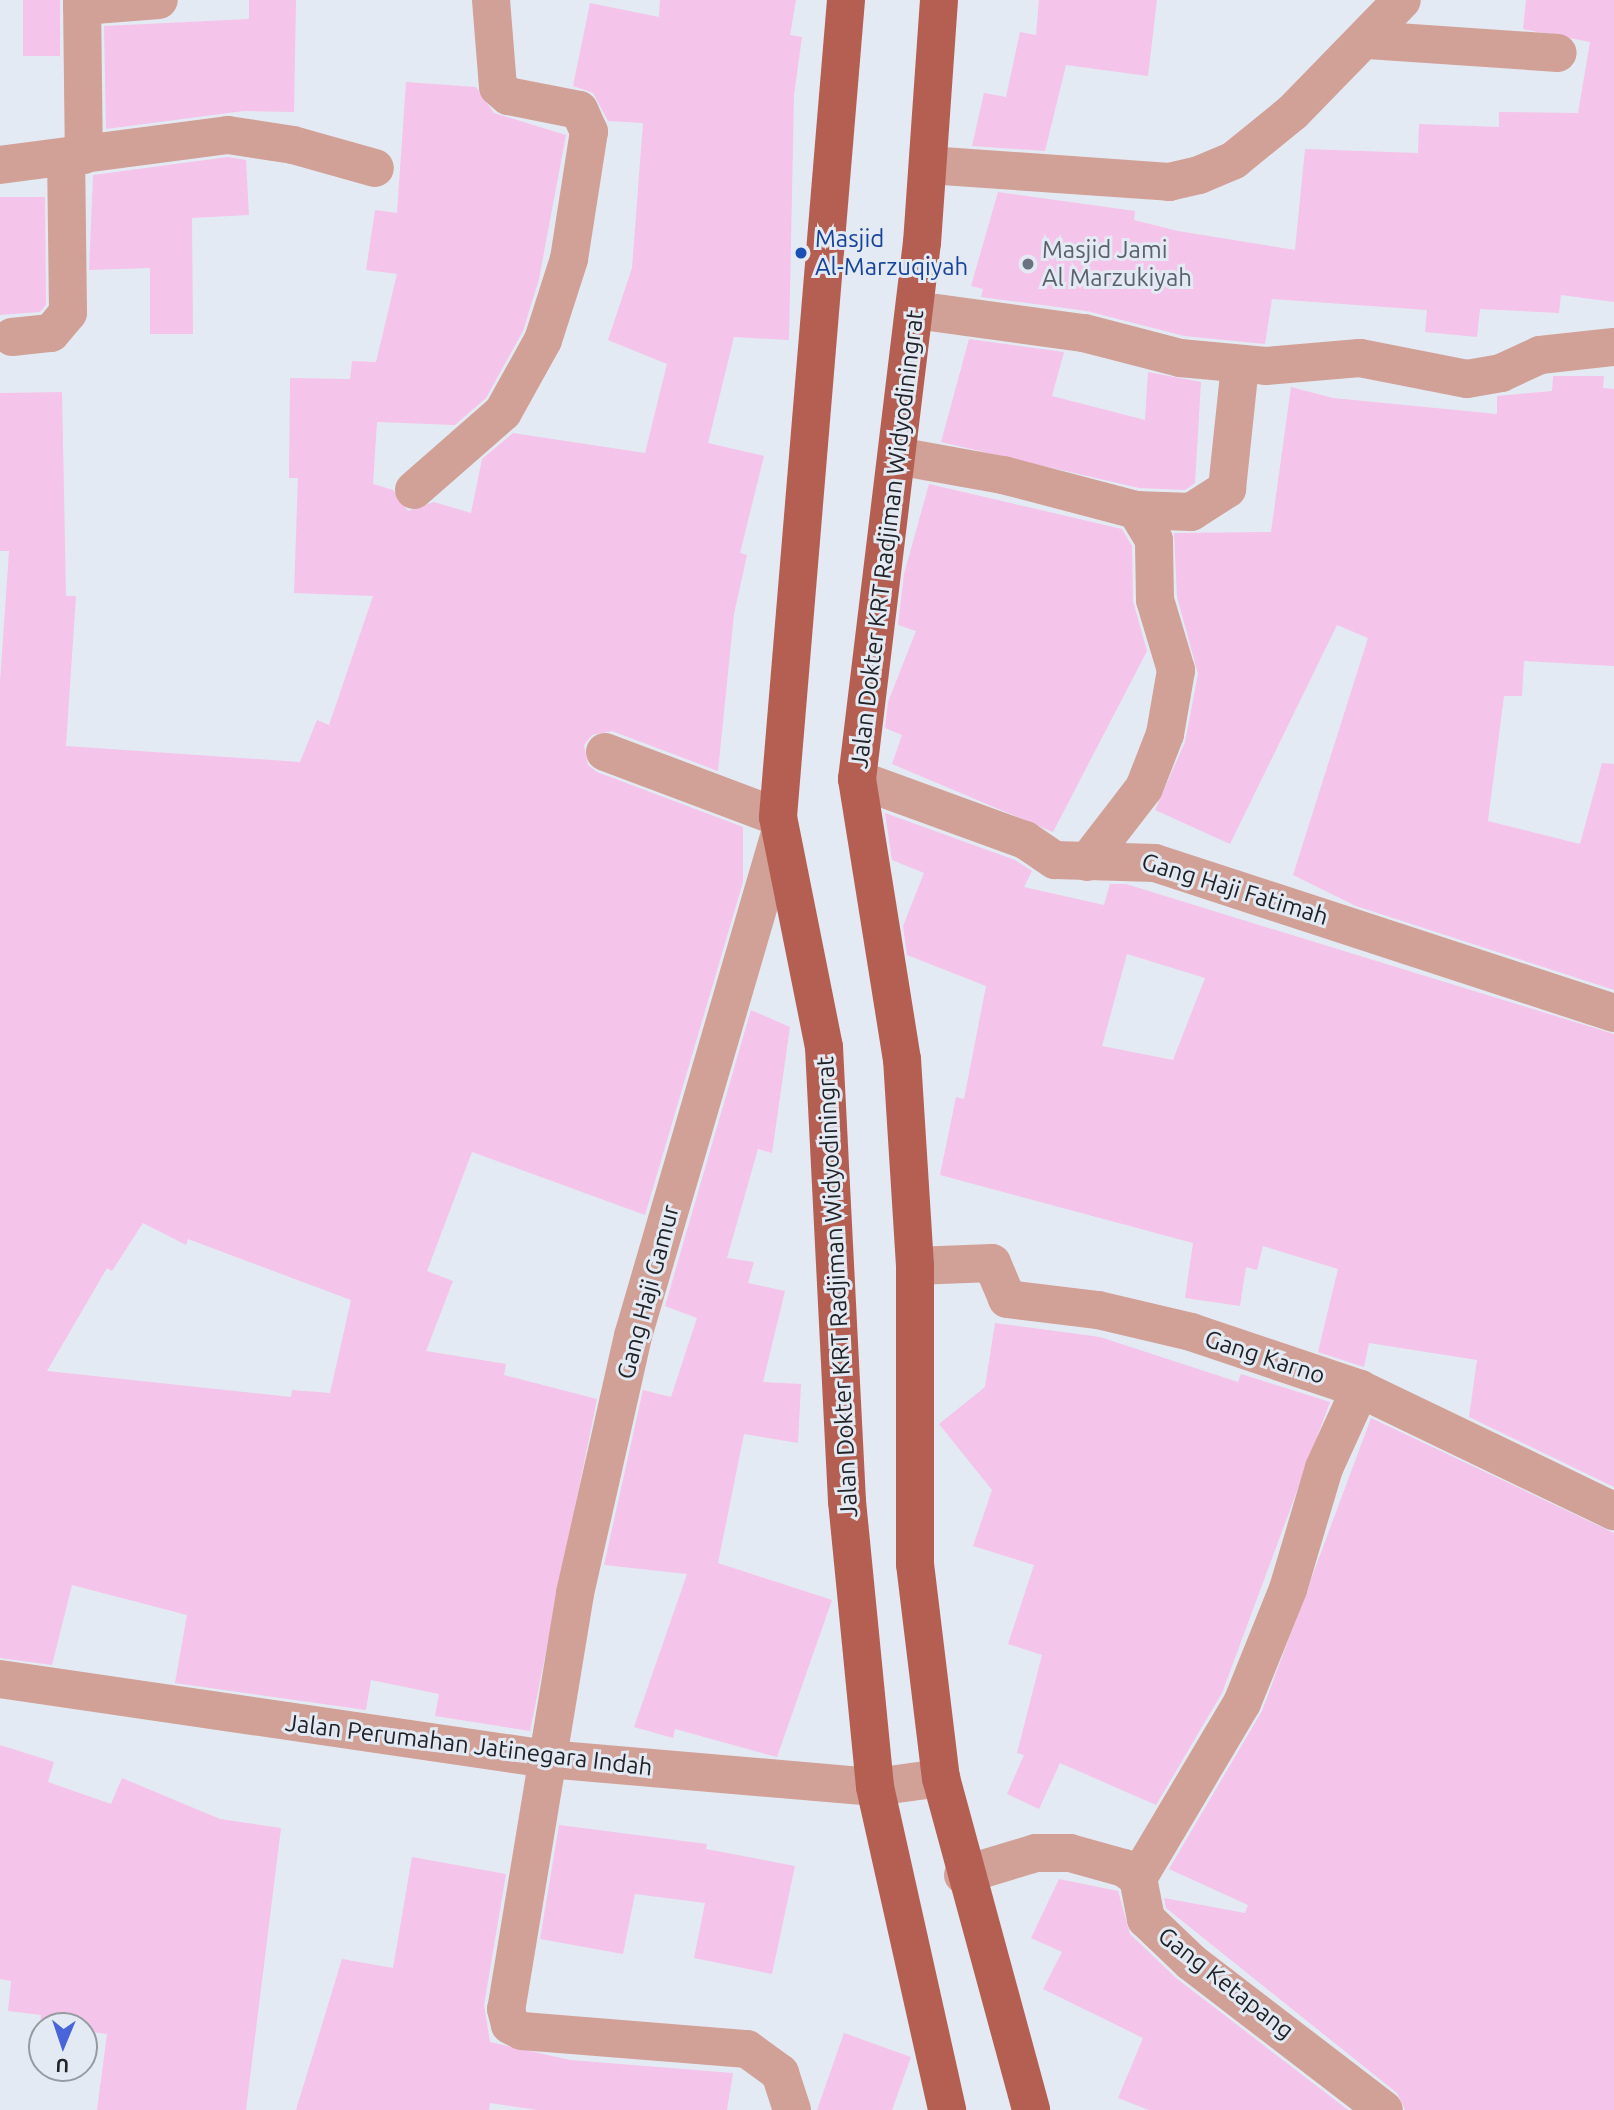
<!DOCTYPE html>
<html>
<head>
<meta charset="utf-8">
<style>
  body { margin:0 }
  #map { position:relative; width:1614px; height:2110px; overflow:hidden; background:#e4eaf3; font-family:Ubuntu,sans-serif }
  div>[style] { position:absolute }
  .building>* { inset:0; background:#f4c4ea; transform-origin:0 0 }
  .minor>* { height:38px; margin:-19px; padding:0 19px; transform-origin:19px; border-radius:19px; background:#d1a097 }
  .major>* { height:38px; margin:-19px; padding:0 19px; transform-origin:19px; border-radius:19px; background:#b55f52 }
  .dots>* { width:19px; height:19px; translate:-50% -50%; box-sizing:border-box; border:4px solid #e4eaf3; border-radius:50% }
  span { translate:-50% -50%; white-space:nowrap; text-align:center; line-height:1.15; -webkit-text-stroke:6px #e4eaf3; paint-order:stroke }
  .transit-label { font-size:24px; color:#164399 }
  .left { translate:0 -50%; text-align:left }
  .worship-label { font-size:24px; color:#5b616d }
  .street-label { font-size:24px; color:#212327 }
  .north { position:absolute; left:28px; top:2012px; width:70px; height:70px; box-sizing:border-box; background:#e4eaf3; border:2px solid #969aa1; border-radius:50%; rotate:182deg; font-size:19px; font-weight:700; line-height:28px; text-align:center; color:#212327 }
  .north::after { content:''; display:block; margin:auto; width:24px; height:32px; background:#4965d9; clip-path:polygon(50% 0,100% 100%,50% 72%,0 100%) }
</style>
</head>
<body>
<div id="map">
  <div class="building">
    <div style="left:23px;top:0;width:37px;height:56px"></div>
    <div style="clip-path:polygon(249px 0,296px 0,294px 112px,244px 111px,106px 129px,104px 26px,249px 19px)"></div>
    <div style="clip-path:polygon(evenodd,660px 0,796px 0,790px 35px,802px 37px,794px 95px,789px 340px,734px 337px,708px 443px,764px 456px,740px 553px,747px 555px,734px 614px,718px 771px,612px 731px,592px 735px,584px 745px,588px 765px,597px 772px,743px 827px,743px 882px,645px 1215px,472px 1152px,427px 1271px,453px 1281px,426px 1351px,506px 1364px,504px 1375px,597px 1399px,530px 1731px,435px 1716px,439px 1694px,371px 1680px,366px 1710px,175px 1683px,187px 1615px,72px 1585px,52px 1665px,0 1658px,0 682px,9px 551px,0 551px,0 393px,62px 392px,66px 596px,76px 596px,66px 746px,300px 762px,317px 720px,329px 725px,373px 596px,294px 593px,298px 478px,289px 478px,290px 378px,350px 379px,352px 361px,376px 362px,397px 274px,366px 270px,375px 210px,397px 213px,406px 82px,476px 87px,494px 113px,566px 135px,539px 279px,523px 331px,486px 398px,455px 425px,377px 422px,373px 484px,393px 490px,408px 511px,434px 502px,471px 513px,482px 459px,513px 433px,645px 453px,667px 364px,608px 340px,632px 268px,643px 123px,608px 121px,593px 93px,573px 86px,590px 3px,659px 17px,660px 0,143px 1223px,186px 1245px,188px 1239px,351px 1300px,330px 1393px,292px 1390px,291px 1397px,47px 1371px,107px 1268px,112px 1271px,143px 1223px)"></div>
    <div style="clip-path:polygon(1039px 0,1157px 0,1148px 76px,1066px 65px,1045px 151px,972px 146px,984px 93px,1006px 97px,1020px 32px,1036px 35px)"></div>
    <div style="clip-path:polygon(1526px 0,1614px 0,1614px 302px,1561px 295px,1559px 313px,1480px 309px,1477px 337px,1425px 332px,1427px 310px,1272px 299px,1265px 344px,1184px 336px,1087px 311px,981px 297px,983px 289px,971px 286px,998px 192px,1135px 211px,1134px 220px,1178px 231px,1295px 250px,1305px 149px,1418px 153px,1419px 124px,1499px 127px,1499px 112px,1578px 113px,1590px 42px,1523px 29px)"></div>
    <div style="clip-path:polygon(228px 157px,246px 160px,249px 215px,192px 218px,193px 334px,150px 334px,150px 268px,89px 270px,93px 175px)"></div>
    <div style="clip-path:polygon(0 197px,45px 197px,46px 305px,40px 312px,0 315px)"></div>
    <div style="clip-path:polygon(969px 339px,1064px 352px,1052px 396px,1145px 420px,1148px 372px,1201px 382px,1195px 483px,1185px 490px,1139px 488px,941px 442px)"></div>
    <div style="clip-path:polygon(1553px 376px,1604px 376px,1603px 388px,1614px 389px,1614px 666px,1524px 661px,1522px 696px,1504px 696px,1488px 821px,1580px 844px,1602px 763px,1614px 764px,1614px 990px,1356px 906px,1293px 875px,1368px 638px,1337px 625px,1230px 844px,1155px 810px,1185px 742px,1198px 674px,1177px 597px,1174px 533px,1271px 532px,1291px 387px,1333px 398px,1497px 414px,1497px 396px,1552px 391px)"></div>
    <div style="clip-path:polygon(929px 484px,1122px 529px,1132px 546px,1133px 601px,1147px 651px,1053px 832px,892px 764px,902px 735px,885px 728px,888px 702px,916px 631px,898px 625px,904px 574px)"></div>
    <div style="clip-path:polygon(evenodd,885px 813px,1015px 860px,1032px 871px,1024px 887px,1104px 905px,1110px 884px,1126px 884px,1614px 1034px,1614px 1487px,1469px 1417px,1477px 1360px,1369px 1343px,1364px 1367px,1318px 1352px,1338px 1269px,1263px 1246px,1257px 1270px,1246px 1267px,1240px 1306px,1185px 1298px,1193px 1243px,940px 1175px,956px 1097px,964px 1099px,986px 986px,907px 955px,903px 926px,924px 873px,892px 860px,885px 813px,1127px 954px,1205px 978px,1173px 1060px,1102px 1046px,1127px 954px)"></div>
    <div style="clip-path:polygon(751px 1010px,790px 1027px,772px 1153px,758px 1149px,727px 1258px,754px 1262px,748px 1283px,785px 1291px,763px 1382px,801px 1384px,798px 1443px,744px 1434px,718px 1563px,832px 1600px,777px 1757px,675px 1729px,673px 1738px,634px 1727px,687px 1574px,604px 1565px,643px 1390px,671px 1397px,697px 1318px,665px 1306px)"></div>
    <div style="clip-path:polygon(995px 1323px,1100px 1337px,1238px 1382px,1241px 1374px,1330px 1402px,1222px 1693px,1156px 1805px,1060px 1763px,1039px 1809px,1007px 1794px,1024px 1755px,1017px 1753px,1042px 1655px,1008px 1644px,1034px 1565px,973px 1546px,992px 1490px,939px 1424px,985px 1387px)"></div>
    <div style="clip-path:polygon(1371px 1418px,1614px 1533px,1614px 2110px,1405px 2110px,1397px 2093px,1166px 1908px,1164px 1898px,1245px 1913px,1248px 1905px,1169px 1869px,1262px 1711px)"></div>
    <div style="clip-path:polygon(0 1745px,54px 1762px,48px 1782px,111px 1804px,122px 1778px,220px 1819px,281px 1828px,246px 2110px,97px 2110px,107px 2034px,84px 2031px,84px 2026px,40px 2027px,41px 2015px,8px 2011px,11px 1981px,0 1979px)"></div>
    <div style="clip-path:polygon(559px 1825px,707px 1844px,706px 1849px,795px 1866px,772px 1974px,694px 1958px,705px 1903px,635px 1894px,623px 1954px,540px 1939px)"></div>
    <div style="clip-path:polygon(412px 1857px,506px 1874px,484px 2005px,490px 2042px,570px 2060px,733px 2073px,727px 2110px,538px 2110px,490px 2103px,489px 2110px,296px 2110px,342px 1959px,393px 1968px)"></div>
    <div style="clip-path:polygon(1059px 1879px,1118px 1891px,1130px 1934px,1176px 1978px,1348px 2110px,1149px 2110px,1118px 2098px,1143px 2038px,1043px 1989px,1062px 1952px,1031px 1938px)"></div>
    <div style="clip-path:polygon(844px 2033px,911px 2057px,892px 2110px,817px 2110px)"></div>
  </div>
  <div class="minor">
    <div style="left:82px;top:0;width:155px;rotate:89.3deg"></div>
    <div style="left:82px;top:6px;width:77px;rotate:-4.5deg"></div>
    <div style="left:1368px;top:40px;width:190px;rotate:3.9deg"></div>
    <div style="left:0;top:165px;width:230px;rotate:-7.5deg"></div>
    <div style="left:228px;top:135px;width:66px;rotate:8.7deg"></div>
    <div style="left:293px;top:145px;width:85px;rotate:15.7deg"></div>
    <div style="left:928px;top:165px;width:242px;rotate:4deg"></div>
    <div style="left:1169px;top:182px;width:31px;rotate:-13deg"></div>
    <div style="left:1199px;top:175px;width:38px;rotate:-23deg"></div>
    <div style="left:1234px;top:160px;width:76px;rotate:-39.1deg"></div>
    <div style="left:1293px;top:112px;width:156px;rotate:-45.8deg"></div>
    <div style="left:915px;top:310px;width:171px;rotate:7.8deg"></div>
    <div style="left:1084px;top:333px;width:99px;rotate:14.6deg"></div>
    <div style="left:1180px;top:358px;width:86px;rotate:5.3deg"></div>
    <div style="left:1266px;top:366px;width:94px;rotate:-4.9deg"></div>
    <div style="left:1360px;top:358px;width:109px;rotate:11.1deg"></div>
    <div style="left:1467px;top:379px;width:35px;rotate:-10deg"></div>
    <div style="left:1501px;top:373px;width:43px;rotate:-24.8deg"></div>
    <div style="left:1540px;top:355px;width:74px;rotate:-6.2deg"></div>
    <div style="left:12px;top:337px;width:39px;rotate:-6deg"></div>
    <div style="left:51px;top:333px;width:26px;rotate:-50deg"></div>
    <div style="left:68px;top:313px;width:154px;rotate:-90.7deg"></div>
    <div style="left:897px;top:456px;width:108px;rotate:10.2deg"></div>
    <div style="left:1003px;top:475px;width:138px;rotate:14.7deg"></div>
    <div style="left:1136px;top:510px;width:55px;rotate:2.1deg"></div>
    <div style="left:1191px;top:512px;width:43px;rotate:-32.6deg"></div>
    <div style="left:1227px;top:489px;width:125px;rotate:-84deg"></div>
    <div style="left:414px;top:490px;width:118px;rotate:-41.2deg"></div>
    <div style="left:503px;top:412px;width:82px;rotate:-60.9deg"></div>
    <div style="left:543px;top:340px;width:85px;rotate:-72.2deg"></div>
    <div style="left:569px;top:259px;width:129px;rotate:-81.1deg"></div>
    <div style="left:589px;top:132px;width:24px;rotate:-114deg"></div>
    <div style="left:579px;top:110px;width:72px;rotate:-168.8deg"></div>
    <div style="left:508px;top:96px;width:13px;rotate:-138deg"></div>
    <div style="left:498px;top:87px;width:87px;rotate:-94.6deg"></div>
    <div style="left:605px;top:752px;width:185px;rotate:20.6deg"></div>
    <div style="left:857px;top:779px;width:179px;rotate:20deg"></div>
    <div style="left:1025px;top:840px;width:36px;rotate:34deg"></div>
    <div style="left:1055px;top:860px;width:100px;rotate:1.7deg"></div>
    <div style="left:1155px;top:863px;width:483px;rotate:18.1deg"></div>
    <div style="left:780px;top:833px;width:524px;rotate:106.29deg"></div>
    <div style="left:633px;top:1336px;width:264px;rotate:102.7deg"></div>
    <div style="left:575px;top:1594px;width:421px;rotate:99.4deg"></div>
    <div style="left:506px;top:2009px;width:16px;rotate:76deg"></div>
    <div style="left:510px;top:2025px;width:13px;rotate:27deg"></div>
    <div style="left:522px;top:2031px;width:226px;rotate:4.6deg"></div>
    <div style="left:747px;top:2049px;width:41px;rotate:36deg"></div>
    <div style="left:780px;top:2073px;width:39px;rotate:72deg"></div>
    <div style="left:1087px;top:862px;width:93px;rotate:-52.4deg"></div>
    <div style="left:1144px;top:788px;width:58px;rotate:-68.7deg"></div>
    <div style="left:1165px;top:734px;width:65px;rotate:-80.2deg"></div>
    <div style="left:1176px;top:670px;width:73px;rotate:-106.7deg"></div>
    <div style="left:1155px;top:600px;width:60px;rotate:-91deg"></div>
    <div style="left:1154px;top:540px;width:35px;rotate:-121deg"></div>
    <div style="left:915px;top:1266px;width:77px;rotate:-2.2deg"></div>
    <div style="left:992px;top:1263px;width:39px;rotate:67deg"></div>
    <div style="left:1007px;top:1299px;width:92px;rotate:6.9deg"></div>
    <div style="left:1098px;top:1310px;width:96px;rotate:13.3deg"></div>
    <div style="left:1191px;top:1332px;width:178px;rotate:18.6deg"></div>
    <div style="left:1360px;top:1389px;width:282px;rotate:25.7deg"></div>
    <div style="left:0;top:1679px;width:553px;rotate:8.32deg"></div>
    <div style="left:547px;top:1759px;width:329px;rotate:4.9deg"></div>
    <div style="left:875px;top:1787px;width:67px;rotate:-7.8deg"></div>
    <div style="left:963px;top:1875px;width:76px;rotate:-16.8deg"></div>
    <div style="left:1036px;top:1853px;width:34px"></div>
    <div style="left:1070px;top:1853px;width:56px;rotate:15.5deg"></div>
    <div style="left:1124px;top:1868px;width:17px;rotate:36deg"></div>
    <div style="left:1138px;top:1878px;width:42px;rotate:79deg"></div>
    <div style="left:1146px;top:1919px;width:62px;rotate:43.7deg"></div>
    <div style="left:1191px;top:1962px;width:243px;rotate:37.5deg"></div>
    <div style="left:1138px;top:1878px;width:204px;rotate:-59.3deg"></div>
    <div style="left:1242px;top:1703px;width:123px;rotate:-68deg"></div>
    <div style="left:1288px;top:1589px;width:126px;rotate:-73.4deg"></div>
    <div style="left:1324px;top:1468px;width:87px;rotate:-65.5deg"></div>
  </div>
  <div class="major">
    <div style="left:846px;top:0;width:820px;rotate:94.76deg"></div>
    <div style="left:778px;top:817px;width:235px;rotate:78.7deg"></div>
    <div style="left:824px;top:1047px;width:455px;rotate:87.1deg"></div>
    <div style="left:847px;top:1501px;width:287px;rotate:84.4deg"></div>
    <div style="left:875px;top:1787px;width:331px;rotate:77.4deg"></div>
    <div style="left:939px;top:0;width:243px;rotate:94deg"></div>
    <div style="left:922px;top:242px;width:541px;rotate:96.9deg"></div>
    <div style="left:857px;top:779px;width:284px;rotate:80.9deg"></div>
    <div style="left:902px;top:1059px;width:207px;rotate:86.4deg"></div>
    <div style="left:915px;top:1266px;width:298px;rotate:90deg"></div>
    <div style="left:915px;top:1564px;width:216px;rotate:83.1deg"></div>
    <div style="left:941px;top:1778px;width:344px;rotate:74.8deg"></div>
  </div>
  <div class="dots">
    <div style="left:801px;top:253px;background:#1a4fb4"></div>
    <div style="left:1028px;top:264px;background:#6b7280"></div>
  </div>
  <div class="transit-label">
    <span class="left" style="left:815px;top:253px">Masjid<br>Al-Marzuqiyah</span>
  </div>
  <div class="worship-label">
    <span class="left" style="left:1042px;top:264px">Masjid Jami<br>Al Marzukiyah</span>
  </div>
  <div class="street-label">
    <span style="left:887px;top:539px;rotate:-83deg">Jalan Dokter KRT Radjiman Widyodiningrat</span>
    <span style="left:1235px;top:889px;rotate:17deg">Gang Haji Fatimah</span>
    <span style="left:837px;top:1287px;rotate:-93deg">Jalan Dokter KRT Radjiman Widyodiningrat</span>
    <span style="left:648px;top:1292px;rotate:-75deg">Gang Haji Gamur</span>
    <span style="left:1265px;top:1357px;rotate:18deg">Gang Karno</span>
    <span style="left:469px;top:1745px;rotate:7deg">Jalan Perumahan Jatinegara Indah</span>
    <span style="left:1226px;top:1983px;rotate:38deg">Gang Ketapang</span>
  </div>
  <div class="north">U</div>
</div>
</body>
</html>
